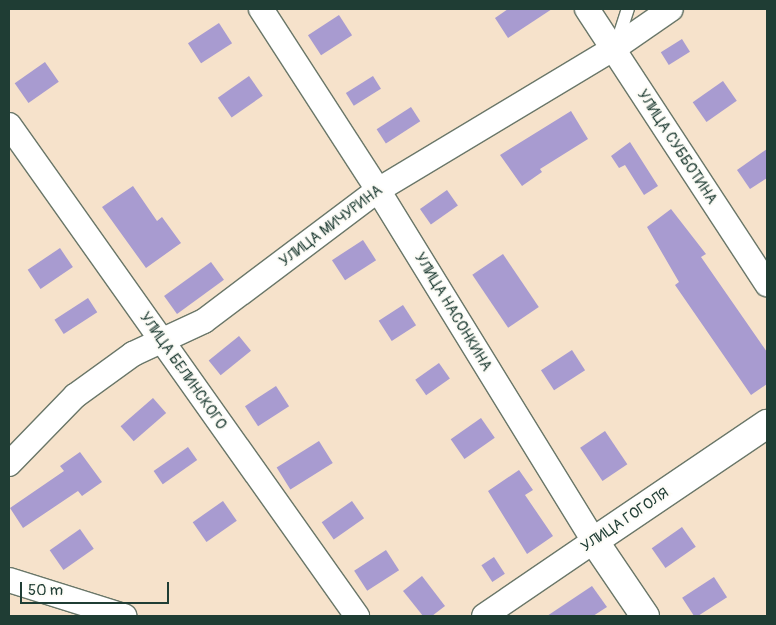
<!DOCTYPE html>
<html>
<head>
<meta charset="utf-8">
<style>
  body { margin:0 }
  #map { position:relative; width:776px; height:625px; overflow:hidden; background:#f6e2cb; font-family:Pangolin,sans-serif }
  div>[style] { position:absolute }
  .building>* { inset:0; background:#a89bd0; transform-origin:0 0 }
  .roads { filter:drop-shadow(1px 0 #6a7769) drop-shadow(-1px 0 #6a7769) drop-shadow(0 1px #6a7769) drop-shadow(0 -1px #6a7769) }
  .service>* { height:12px; margin:-6px; padding:0 6px; transform-origin:6px; border-radius:6px; background:#fff }
  .minor>* { height:24px; margin:-12px; padding:0 12px; transform-origin:12px; border-radius:12px; background:#fff }
  .tertiary>* { height:28px; margin:-14px; padding:0 14px; transform-origin:14px; border-radius:14px; background:#fff }
  span { translate:-50% -50%; white-space:nowrap; text-align:center; line-height:1.15; -webkit-text-stroke:4.5px #fdfcf7; paint-order:stroke }
  .street-label { font-size:15px; color:#1f3d34 }
  .frame { position:absolute; inset:0; border:10px solid #1f3d34; pointer-events:none }
  .scale { position:absolute; left:20px; top:582px; width:149px; height:22px; box-sizing:border-box; border:2px solid #1f3d34; border-top:0; padding-left:6px; font-size:15px; line-height:18px; white-space:nowrap; color:#1f3d34; -webkit-text-stroke:4px #fdfcf7; paint-order:stroke }
</style>
</head>
<body>
<div id="map">
  <div class="building">
    <div style="clip-path:polygon(508px 9px,552px 9px,508px 38px,495px 18px)"></div>
    <div style="left:339px;top:15px;width:24px;height:37px;rotate:57deg"></div>
    <div style="left:219px;top:23px;width:24px;height:37px;rotate:57deg"></div>
    <div style="left:682px;top:39px;width:15px;height:25px;rotate:58deg"></div>
    <div style="left:45px;top:62px;width:24px;height:37px;rotate:55deg"></div>
    <div style="left:249px;top:76px;width:24px;height:38px;rotate:55deg"></div>
    <div style="left:373px;top:76px;width:15px;height:32px;rotate:58deg"></div>
    <div style="left:723px;top:81px;width:24px;height:37px;rotate:55deg"></div>
    <div style="left:411px;top:107px;width:17px;height:41px;rotate:57deg"></div>
    <div style="clip-path:polygon(571px 111px,588px 139px,540px 169px,542px 172px,522px 186px,500px 155px)"></div>
    <div style="clip-path:polygon(630px 142px,658px 186px,644px 195px,625px 165px,619px 168px,611px 156px)"></div>
    <div style="clip-path:polygon(767px 149px,767px 178px,750px 189px,737px 170px)"></div>
    <div style="clip-path:polygon(133px 186px,157px 221px,162px 217px,181px 243px,146px 268px,102px 207px)"></div>
    <div style="left:447px;top:190px;width:19px;height:33px;rotate:55deg"></div>
    <div style="clip-path:polygon(671px 209px,706px 254px,701px 257px,767px 352px,767px 384px,751px 395px,675px 285px,679px 282px,647px 227px)"></div>
    <div style="left:363px;top:240px;width:24px;height:37px;rotate:57deg"></div>
    <div style="left:60px;top:248px;width:23px;height:39px;rotate:56deg"></div>
    <div style="left:503px;top:254px;width:64px;height:37px;rotate:56deg"></div>
    <div style="left:211px;top:262px;width:22px;height:58px;rotate:54deg"></div>
    <div style="left:88px;top:298px;width:17px;height:40px;rotate:57deg"></div>
    <div style="left:403px;top:305px;width:24px;height:29px;rotate:57deg"></div>
    <div style="left:239px;top:336px;width:19px;height:39px;rotate:51deg"></div>
    <div style="left:572px;top:350px;width:24px;height:37px;rotate:57deg"></div>
    <div style="left:439px;top:363px;width:19px;height:29px;rotate:55deg"></div>
    <div style="left:276px;top:386px;width:24px;height:37px;rotate:57deg"></div>
    <div style="left:153px;top:398px;width:20px;height:43px;rotate:49deg"></div>
    <div style="left:481px;top:418px;width:24px;height:37px;rotate:55deg"></div>
    <div style="left:605px;top:431px;width:40px;height:30px;rotate:56deg"></div>
    <div style="left:319px;top:441px;width:26px;height:50px;rotate:58deg"></div>
    <div style="left:188px;top:447px;width:16px;height:42px;rotate:55deg"></div>
    <div style="clip-path:polygon(80px 452px,102px 482px,82px 496px,78px 491px,23px 528px,10px 508px,64px 471px,60px 466px)"></div>
    <div style="clip-path:polygon(519px 470px,533px 490px,525px 495px,553px 536px,527px 554px,488px 491px)"></div>
    <div style="left:223px;top:501px;width:24px;height:37px;rotate:55deg"></div>
    <div style="left:352px;top:501px;width:21px;height:37px;rotate:55deg"></div>
    <div style="left:682px;top:527px;width:24px;height:37px;rotate:55deg"></div>
    <div style="left:80px;top:529px;width:24px;height:37px;rotate:55deg"></div>
    <div style="left:386px;top:550px;width:24px;height:38px;rotate:57deg"></div>
    <div style="left:494px;top:557px;width:20px;height:15px;rotate:57deg"></div>
    <div style="clip-path:polygon(422px 576px,445px 606px,432px 616px,423px 616px,403px 591px)"></div>
    <div style="left:714px;top:577px;width:24px;height:38px;rotate:57deg"></div>
    <div style="clip-path:polygon(592px 586px,607px 607px,593px 616px,547px 616px)"></div>
  </div>
  <div class="roads">
    <div class="service">
      <div style="left:628px;top:39px;width:11px;rotate:-128deg"></div>
      <div style="left:621px;top:30px;width:22px;rotate:-72deg"></div>
    </div>
    <div class="minor">
      <div style="left:261px;top:9px;width:216px;rotate:57.1deg"></div>
      <div style="left:378px;top:190px;width:412px;rotate:58.4deg"></div>
      <div style="left:594px;top:541px;width:133px;rotate:145.7deg"></div>
      <div style="left:587px;top:9px;width:329px;rotate:56.8deg"></div>
      <div style="left:9px;top:125px;width:602px;rotate:54.67deg"></div>
      <div style="left:9px;top:464px;width:95px;rotate:-45.9deg"></div>
      <div style="left:75px;top:396px;width:72px;rotate:-35.9deg"></div>
      <div style="left:133px;top:354px;width:78px;rotate:-24.9deg"></div>
      <div style="left:204px;top:321px;width:218px;rotate:-37deg"></div>
      <div style="left:378px;top:190px;width:274px;rotate:-31deg"></div>
      <div style="left:613px;top:49px;width:70px;rotate:-34.6deg"></div>
      <div style="left:9px;top:580px;width:121px;rotate:17.4deg"></div>
    </div>
    <div class="tertiary">
      <div style="left:645px;top:616px;width:91px;rotate:-124.2deg"></div>
      <div style="left:594px;top:541px;width:209px;rotate:-34.1deg"></div>
    </div>
  </div>
  <div class="street-label">
    <span style="left:677px;top:147px;rotate:57deg">УЛИЦА СУББОТИНА</span>
    <span style="left:331px;top:226px;rotate:-37deg">УЛИЦА МИЧУРИНА</span>
    <span style="left:453px;top:312px;rotate:59deg">УЛИЦА НАСОНКИНА</span>
    <span style="left:183px;top:371px;rotate:55deg">УЛИЦА БЕЛИНСКОГО</span>
    <span style="left:625px;top:520px;rotate:-34deg">УЛИЦА ГОГОЛЯ</span>
  </div>
  <div class="frame"></div>
  <div class="scale">50 m</div>
</div>
</body>
</html>
